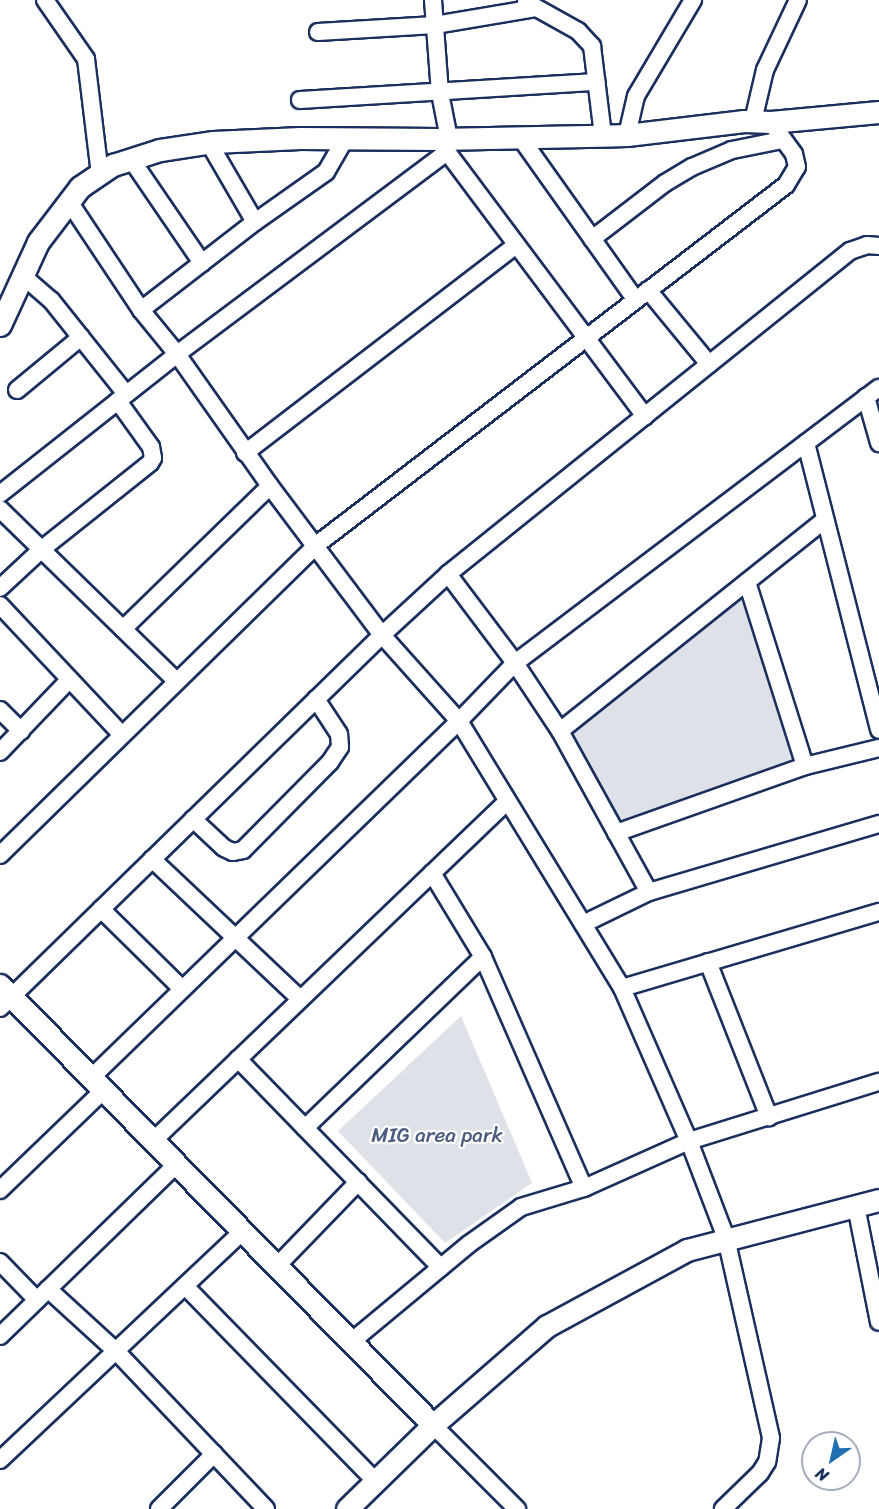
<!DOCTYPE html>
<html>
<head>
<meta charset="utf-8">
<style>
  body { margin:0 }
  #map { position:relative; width:879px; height:1509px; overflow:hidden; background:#fff; font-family:Sriracha,sans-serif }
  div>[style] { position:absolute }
  .green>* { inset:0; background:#dee1e7 }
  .roads { filter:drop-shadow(2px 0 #1b2f5e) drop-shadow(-2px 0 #1b2f5e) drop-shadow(0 2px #1b2f5e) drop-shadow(0 -2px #1b2f5e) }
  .minor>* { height:16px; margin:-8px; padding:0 8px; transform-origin:8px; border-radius:8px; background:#fff }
  .tertiary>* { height:21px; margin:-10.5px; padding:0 10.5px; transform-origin:10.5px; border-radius:10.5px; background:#fff }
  span { translate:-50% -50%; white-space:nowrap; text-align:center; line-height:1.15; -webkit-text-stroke:4.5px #fff; paint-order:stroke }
  .park-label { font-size:21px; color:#4c5c80 }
  .north { position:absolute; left:801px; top:1431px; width:60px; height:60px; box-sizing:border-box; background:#fff; border:2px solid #a4acbf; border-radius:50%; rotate:214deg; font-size:16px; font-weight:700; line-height:24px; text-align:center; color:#1b2f5e }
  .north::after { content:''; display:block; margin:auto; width:21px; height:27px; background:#1f6fb2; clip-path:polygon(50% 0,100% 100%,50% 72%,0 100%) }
</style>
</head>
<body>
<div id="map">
  <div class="green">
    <div style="clip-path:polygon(747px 582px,805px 766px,616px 833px,560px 731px)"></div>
    <div style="clip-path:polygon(461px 1016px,532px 1183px,445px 1243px,338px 1131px)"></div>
  </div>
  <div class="roads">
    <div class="minor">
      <div style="left:45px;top:0;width:72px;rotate:55.2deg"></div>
      <div style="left:86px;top:59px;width:116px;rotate:83.1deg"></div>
      <div style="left:433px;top:0;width:93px;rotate:85.7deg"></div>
      <div style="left:440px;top:93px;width:47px;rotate:78.9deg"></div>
      <div style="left:526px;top:2px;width:60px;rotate:29.1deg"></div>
      <div style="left:578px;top:31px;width:21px;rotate:47deg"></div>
      <div style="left:592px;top:46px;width:90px;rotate:83deg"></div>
      <div style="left:318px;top:32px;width:117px;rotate:-3.4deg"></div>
      <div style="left:435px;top:25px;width:102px;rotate:-9.6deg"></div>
      <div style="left:300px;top:100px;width:297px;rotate:-3.5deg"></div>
      <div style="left:753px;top:121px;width:52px;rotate:-76.8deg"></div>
      <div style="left:765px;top:70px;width:77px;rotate:-64.8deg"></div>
      <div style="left:627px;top:135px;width:40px;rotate:-77deg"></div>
      <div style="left:636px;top:96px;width:112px;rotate:-59.3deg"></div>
      <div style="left:520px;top:137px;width:200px;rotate:54.6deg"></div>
      <div style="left:209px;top:143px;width:91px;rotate:59.8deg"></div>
      <div style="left:442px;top:145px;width:339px;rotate:53.2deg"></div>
      <div style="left:131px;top:159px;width:126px;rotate:55.7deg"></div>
      <div style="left:68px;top:200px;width:132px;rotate:56.4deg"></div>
      <div style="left:141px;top:310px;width:57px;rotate:50.7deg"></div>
      <div style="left:177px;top:354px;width:161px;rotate:54.8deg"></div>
      <div style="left:270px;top:486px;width:186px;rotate:53.1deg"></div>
      <div style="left:382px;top:635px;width:115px;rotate:48.2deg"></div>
      <div style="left:459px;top:721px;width:313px;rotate:58.6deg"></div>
      <div style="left:622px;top:988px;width:167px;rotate:66.4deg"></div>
      <div style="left:689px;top:1141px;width:104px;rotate:69.1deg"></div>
      <div style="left:726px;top:1238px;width:205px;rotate:77.3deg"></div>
      <div style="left:771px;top:1438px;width:24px;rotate:99deg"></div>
      <div style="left:767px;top:1462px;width:13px;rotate:122deg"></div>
      <div style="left:760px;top:1473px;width:52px;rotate:135.8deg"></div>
      <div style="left:592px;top:239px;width:92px;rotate:-37.5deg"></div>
      <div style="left:665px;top:183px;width:31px;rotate:-31deg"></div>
      <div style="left:692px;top:167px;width:43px;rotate:-23deg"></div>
      <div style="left:732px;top:150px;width:51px;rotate:-11.3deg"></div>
      <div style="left:23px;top:276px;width:37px;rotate:41deg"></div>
      <div style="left:51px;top:300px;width:120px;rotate:51.4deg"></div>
      <div style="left:648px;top:290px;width:96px;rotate:50.5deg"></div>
      <div style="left:141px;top:310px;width:144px;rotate:-37.7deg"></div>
      <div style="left:255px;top:222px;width:87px;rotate:-35.2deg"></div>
      <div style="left:326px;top:172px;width:39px;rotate:-60deg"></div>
      <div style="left:17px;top:390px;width:83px;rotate:-39.6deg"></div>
      <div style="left:866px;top:397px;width:48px;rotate:74.2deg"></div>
      <div style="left:806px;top:443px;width:296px;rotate:75.7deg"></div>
      <div style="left:245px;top:453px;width:342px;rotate:-37.5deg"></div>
      <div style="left:0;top:494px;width:226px;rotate:-38.3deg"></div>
      <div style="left:177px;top:354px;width:336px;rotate:-36.8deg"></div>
      <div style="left:0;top:509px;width:246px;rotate:44.3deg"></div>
      <div style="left:448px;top:574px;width:111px;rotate:53deg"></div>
      <div style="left:515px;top:663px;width:82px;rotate:56.5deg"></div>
      <div style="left:560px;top:731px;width:184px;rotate:61.1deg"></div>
      <div style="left:649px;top:892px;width:240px;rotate:-16.5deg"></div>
      <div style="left:747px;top:582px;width:193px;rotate:72.5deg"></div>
      <div style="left:0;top:588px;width:57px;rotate:-42.9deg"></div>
      <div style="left:42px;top:549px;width:138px;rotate:-38.5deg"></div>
      <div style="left:150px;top:463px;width:6px;rotate:-59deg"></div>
      <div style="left:153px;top:458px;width:11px;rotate:-100deg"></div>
      <div style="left:151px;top:447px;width:57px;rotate:-125.7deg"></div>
      <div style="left:0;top:605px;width:178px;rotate:46.8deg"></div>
      <div style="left:123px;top:629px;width:205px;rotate:-44.2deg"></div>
      <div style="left:0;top:710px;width:30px;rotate:45deg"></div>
      <div style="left:560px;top:731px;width:338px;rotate:-38.6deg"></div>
      <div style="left:0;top:752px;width:100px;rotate:-46.2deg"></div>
      <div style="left:193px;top:819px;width:42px;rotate:43.1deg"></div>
      <div style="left:224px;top:848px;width:10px;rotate:24deg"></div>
      <div style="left:233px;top:852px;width:10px;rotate:-11deg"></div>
      <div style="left:243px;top:850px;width:124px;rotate:-45.3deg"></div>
      <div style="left:330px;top:762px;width:18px;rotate:-56deg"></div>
      <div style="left:340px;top:747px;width:13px;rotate:-94deg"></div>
      <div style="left:339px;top:734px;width:42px;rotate:-123.3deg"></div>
      <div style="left:616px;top:833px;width:201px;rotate:-19.5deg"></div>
      <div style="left:805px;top:766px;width:76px;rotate:-13.7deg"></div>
      <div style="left:0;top:855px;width:441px;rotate:-44.4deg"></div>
      <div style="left:315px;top:546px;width:593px;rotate:-37.47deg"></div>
      <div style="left:786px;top:185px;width:21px;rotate:-59deg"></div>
      <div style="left:797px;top:167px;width:13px;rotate:-103deg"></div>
      <div style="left:794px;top:154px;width:39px;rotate:-126deg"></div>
      <div style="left:152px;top:859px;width:204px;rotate:43.4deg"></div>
      <div style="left:432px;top:873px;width:98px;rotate:58.7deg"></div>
      <div style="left:483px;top:957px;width:252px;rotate:66.4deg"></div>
      <div style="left:101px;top:909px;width:114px;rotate:44.6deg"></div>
      <div style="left:583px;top:924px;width:73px;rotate:-25.9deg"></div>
      <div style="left:708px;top:962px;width:167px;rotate:68.5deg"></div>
      <div style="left:622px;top:988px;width:268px;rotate:-16.5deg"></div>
      <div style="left:0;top:1008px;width:534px;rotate:-44.32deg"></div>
      <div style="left:382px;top:635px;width:90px;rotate:-42.7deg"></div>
      <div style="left:448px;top:574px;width:516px;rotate:-38.78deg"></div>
      <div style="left:850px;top:251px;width:18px;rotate:-19deg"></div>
      <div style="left:867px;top:245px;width:12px;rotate:5deg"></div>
      <div style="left:238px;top:1059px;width:291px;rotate:45.8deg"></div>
      <div style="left:92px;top:1077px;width:511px;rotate:-44.13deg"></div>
      <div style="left:459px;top:721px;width:81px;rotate:-46deg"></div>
      <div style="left:515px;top:663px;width:456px;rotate:-37.1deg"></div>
      <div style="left:305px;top:1128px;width:247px;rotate:-43.9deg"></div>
      <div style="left:154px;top:1140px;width:489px;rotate:-43.8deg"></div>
      <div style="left:0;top:1190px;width:144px;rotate:-43.9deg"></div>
      <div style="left:856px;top:1206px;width:118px;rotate:78.8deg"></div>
      <div style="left:0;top:1262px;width:53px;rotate:45.8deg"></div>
      <div style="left:277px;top:1266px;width:117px;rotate:-46deg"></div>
      <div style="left:185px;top:1286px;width:272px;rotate:45.7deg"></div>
      <div style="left:48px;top:1289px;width:92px;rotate:42.4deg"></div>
      <div style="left:116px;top:1351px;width:218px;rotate:46.5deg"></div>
      <div style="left:0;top:1336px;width:247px;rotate:-44.2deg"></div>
      <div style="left:351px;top:1342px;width:153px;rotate:-39.7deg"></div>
      <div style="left:469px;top:1244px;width:64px;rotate:-35.4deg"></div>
      <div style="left:521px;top:1207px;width:66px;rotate:-16.8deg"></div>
      <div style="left:584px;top:1188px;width:115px;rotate:-24.1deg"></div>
      <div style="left:689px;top:1141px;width:199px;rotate:-17.3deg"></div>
      <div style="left:433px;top:1425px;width:119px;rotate:45deg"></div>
      <div style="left:0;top:1460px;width:334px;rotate:-43.3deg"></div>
      <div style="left:159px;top:1509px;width:78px;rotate:-45deg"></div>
    </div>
    <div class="tertiary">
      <div style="left:0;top:325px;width:91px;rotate:-65.4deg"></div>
      <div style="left:38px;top:242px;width:69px;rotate:-52.6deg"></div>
      <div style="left:80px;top:187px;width:40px;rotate:-34deg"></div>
      <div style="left:113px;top:165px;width:49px;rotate:-17.7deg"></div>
      <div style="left:160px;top:150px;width:54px;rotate:-8.6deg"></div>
      <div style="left:213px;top:142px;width:87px;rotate:-2.6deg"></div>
      <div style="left:300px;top:138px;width:139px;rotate:0.4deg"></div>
      <div style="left:439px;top:139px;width:188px;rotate:-1.2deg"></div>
      <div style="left:627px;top:135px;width:118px;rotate:-6.8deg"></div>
      <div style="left:744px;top:121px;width:27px;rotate:2deg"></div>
      <div style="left:771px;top:122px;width:108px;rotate:-5.3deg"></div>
      <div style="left:0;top:985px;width:617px;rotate:45.46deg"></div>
      <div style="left:347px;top:1509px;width:120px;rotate:-44.3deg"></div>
      <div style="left:433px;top:1425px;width:151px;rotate:-41deg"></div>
      <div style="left:547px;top:1326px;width:159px;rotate:-28.5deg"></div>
      <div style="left:687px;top:1250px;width:198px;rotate:-14.6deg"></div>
    </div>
  </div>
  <div class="park-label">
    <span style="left:437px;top:1135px">MIG area park</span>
  </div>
  <div class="north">N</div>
</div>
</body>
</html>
